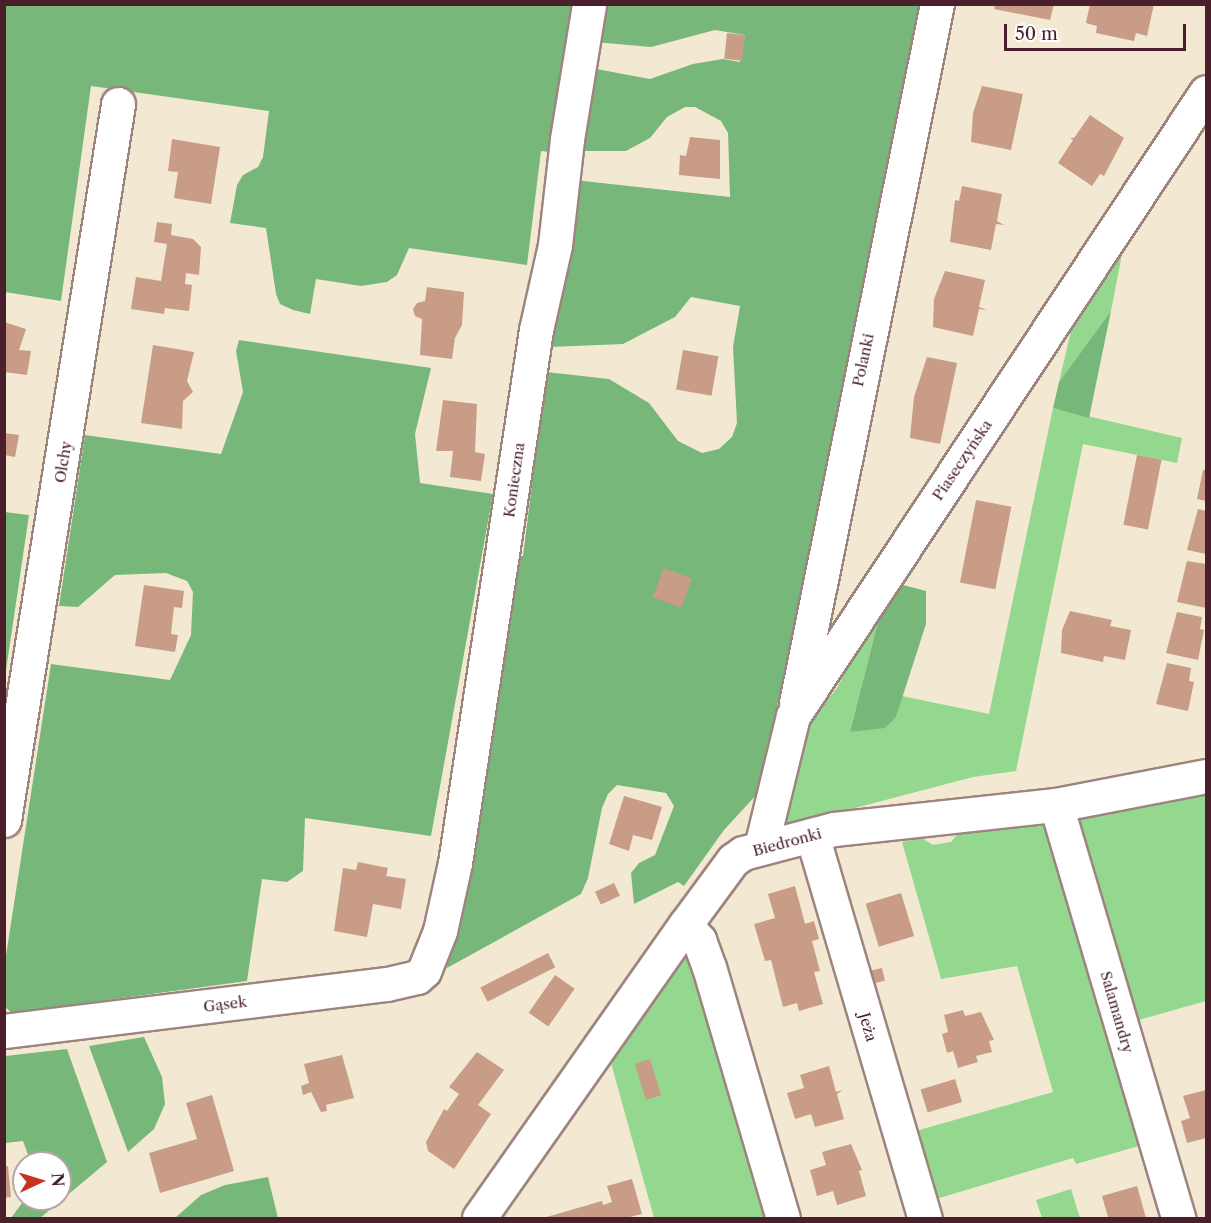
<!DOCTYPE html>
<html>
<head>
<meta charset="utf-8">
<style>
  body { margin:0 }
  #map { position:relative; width:1211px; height:1223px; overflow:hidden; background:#f3e9d3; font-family:"Libre Caslon Text",serif }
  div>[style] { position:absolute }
  .green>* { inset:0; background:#94d890 }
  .forest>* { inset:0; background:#77b87a }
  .building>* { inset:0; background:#c89c86; transform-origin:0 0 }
  .roads { filter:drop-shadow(2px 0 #9e847f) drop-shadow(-2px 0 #9e847f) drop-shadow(0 2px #9e847f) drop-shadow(0 -2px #9e847f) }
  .minor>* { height:33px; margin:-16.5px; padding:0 16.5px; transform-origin:16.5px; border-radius:16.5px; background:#fff }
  span { translate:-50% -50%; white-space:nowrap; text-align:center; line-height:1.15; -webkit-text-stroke:5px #fff; paint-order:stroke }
  .street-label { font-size:15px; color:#4a1f2b }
  .frame { position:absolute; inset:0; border:6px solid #4a1f2b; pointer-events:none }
  .north { position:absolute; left:12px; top:1151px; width:60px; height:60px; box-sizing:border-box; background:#fff; border:2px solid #b7a5aa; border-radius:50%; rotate:86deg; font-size:16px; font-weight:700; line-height:24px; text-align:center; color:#4a1f2b }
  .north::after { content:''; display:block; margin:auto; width:21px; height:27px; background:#c8321e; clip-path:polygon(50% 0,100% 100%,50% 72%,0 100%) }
  .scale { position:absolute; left:1004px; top:24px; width:182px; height:27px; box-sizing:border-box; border:3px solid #4a1f2b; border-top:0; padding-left:8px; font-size:18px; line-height:21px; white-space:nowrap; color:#4a1f2b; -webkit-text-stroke:4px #fff; paint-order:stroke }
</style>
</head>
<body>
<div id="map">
  <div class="green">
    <div style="clip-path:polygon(1127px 228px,1111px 311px,1059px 382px,1077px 305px)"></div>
    <div style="clip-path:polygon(1053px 408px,1182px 438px,1177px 463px,1083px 444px,1016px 771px,973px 777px,779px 828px,794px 754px,815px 715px,837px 688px,886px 590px,850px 732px,896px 717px,902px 696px,989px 714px)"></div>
    <div style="clip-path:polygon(1206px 787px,1206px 1001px,1135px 1021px,1078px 824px,1086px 812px)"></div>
    <div style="clip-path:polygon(1046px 820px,1146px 1144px,1076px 1164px,1073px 1158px,926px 1202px,905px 1134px,1053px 1092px,1017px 966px,941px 979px,902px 842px,922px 838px,933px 845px,951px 842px,958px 833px)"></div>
    <div style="clip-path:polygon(679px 957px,691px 958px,767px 1218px,654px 1218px,611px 1063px)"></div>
    <div style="clip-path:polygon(1071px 1189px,1080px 1218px,1042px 1218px,1036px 1200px)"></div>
  </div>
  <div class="forest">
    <div style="clip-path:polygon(5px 5px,578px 5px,550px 152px,541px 151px,527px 265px,409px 248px,397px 275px,387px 282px,361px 286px,316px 279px,310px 314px,293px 310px,280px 304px,276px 294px,266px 228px,230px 223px,237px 185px,243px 175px,258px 167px,263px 157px,269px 111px,91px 86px,61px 301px,5px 292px)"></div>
    <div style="clip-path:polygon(601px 5px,924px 5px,759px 792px,724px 830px,684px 886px,678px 882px,634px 904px,631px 873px,639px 863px,655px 855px,674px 806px,666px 793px,617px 785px,608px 794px,602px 808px,588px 878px,581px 894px,447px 968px,517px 556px,523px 556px,546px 372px,609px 379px,649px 403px,678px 441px,702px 453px,719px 449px,732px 437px,737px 423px,733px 347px,740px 306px,691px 297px,675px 317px,623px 344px,549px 347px,574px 180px,730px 197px,728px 133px,721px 121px,695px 107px,685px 107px,667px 117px,650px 138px,626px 151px,578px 151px,591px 68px,650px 79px,693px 64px,723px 59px,740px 62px,745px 35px,715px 30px,651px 47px,595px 42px)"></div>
    <div style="clip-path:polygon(1111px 311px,1089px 418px,1053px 408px,1059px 382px)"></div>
    <div style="clip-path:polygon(239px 340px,431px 368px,415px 434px,420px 483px,493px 494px,431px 836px,305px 818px,303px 871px,287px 882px,262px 879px,247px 981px,12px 1013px,5px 1007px,5px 962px,51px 664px,170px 680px,191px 635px,193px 592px,187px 581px,166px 573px,115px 575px,78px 607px,59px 606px,85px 435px,221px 454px,243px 392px,236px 351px)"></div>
    <div style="clip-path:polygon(5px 512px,29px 515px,5px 677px,4px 512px)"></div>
    <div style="clip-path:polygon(892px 582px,926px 591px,926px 624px,896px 717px,885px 728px,850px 732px,886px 590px)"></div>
    <div style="clip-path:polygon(144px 1037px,162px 1077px,165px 1104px,154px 1129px,128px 1152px,89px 1046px)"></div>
    <div style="clip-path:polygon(67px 1049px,107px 1162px,40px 1218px,11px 1218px,25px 1199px,60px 1199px,60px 1163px,31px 1163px,23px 1141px,5px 1143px,5px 1056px)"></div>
    <div style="clip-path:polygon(268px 1177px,278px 1218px,175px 1218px,201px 1195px,225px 1185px)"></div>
  </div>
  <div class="building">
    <div style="clip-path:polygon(995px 4px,1054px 4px,1050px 20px,994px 9px)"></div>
    <div style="clip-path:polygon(1090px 4px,1154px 4px,1147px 36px,1136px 33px,1134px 41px,1096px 33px,1097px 26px,1086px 23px)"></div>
    <div style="left:727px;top:33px;width:18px;height:26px;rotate:6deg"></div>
    <div style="clip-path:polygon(982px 86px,1023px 94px,1011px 150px,971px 142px,973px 113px)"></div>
    <div style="clip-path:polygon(1090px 115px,1124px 138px,1104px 176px,1100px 174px,1092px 186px,1058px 163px,1073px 140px,1070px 138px,1074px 138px)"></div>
    <div style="clip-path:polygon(690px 137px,720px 140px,720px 179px,679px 175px,680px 155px,686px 156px)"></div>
    <div style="clip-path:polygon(172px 139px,220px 147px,211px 204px,174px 198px,178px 172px,168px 171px)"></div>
    <div style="clip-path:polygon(962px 186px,1002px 194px,997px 221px,1004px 225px,996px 224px,991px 250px,950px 242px,955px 200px,959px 201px)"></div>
    <div style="clip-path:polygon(157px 222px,172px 224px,171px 235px,193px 239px,201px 247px,199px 275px,186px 273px,185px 284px,192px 285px,189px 311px,165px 308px,164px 314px,131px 309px,136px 277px,161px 281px,167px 244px,154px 242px)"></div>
    <div style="clip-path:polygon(945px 271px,985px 280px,979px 307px,987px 310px,979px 309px,973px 336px,933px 327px,934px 299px)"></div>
    <div style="clip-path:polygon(427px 287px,464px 292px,462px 325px,455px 338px,452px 359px,420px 355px,422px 319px,415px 316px,413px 309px,417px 303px,425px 301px)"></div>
    <div style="clip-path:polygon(4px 322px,26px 329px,19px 350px,31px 351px,27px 375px,4px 372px)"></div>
    <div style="clip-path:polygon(153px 345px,194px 352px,187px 381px,193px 392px,183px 401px,182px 429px,141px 423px)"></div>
    <div style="left:683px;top:350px;width:36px;height:40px;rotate:10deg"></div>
    <div style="clip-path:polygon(927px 357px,957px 363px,940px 444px,910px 438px,914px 397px)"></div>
    <div style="clip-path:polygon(443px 400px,477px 404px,475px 452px,485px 454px,481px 481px,450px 477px,453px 451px,436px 451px)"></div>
    <div style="clip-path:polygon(4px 433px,19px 435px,15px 457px,4px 455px)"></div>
    <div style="left:1137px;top:455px;width:25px;height:71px;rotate:11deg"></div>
    <div style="clip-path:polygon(1203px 470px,1206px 470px,1206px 501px,1197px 499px)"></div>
    <div style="left:976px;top:500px;width:36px;height:84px;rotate:11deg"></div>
    <div style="clip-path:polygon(1198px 509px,1206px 511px,1206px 554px,1187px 550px)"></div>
    <div style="clip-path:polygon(1187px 561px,1206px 564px,1206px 608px,1177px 602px)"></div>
    <div style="left:664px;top:568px;width:30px;height:31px;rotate:21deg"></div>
    <div style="clip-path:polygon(144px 585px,184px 591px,182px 608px,174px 607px,171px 634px,178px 635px,175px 652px,135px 646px)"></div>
    <div style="clip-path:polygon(1070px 611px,1112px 620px,1110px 626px,1131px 630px,1125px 660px,1104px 656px,1103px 662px,1061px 653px,1062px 630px)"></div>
    <div style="clip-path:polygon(1177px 612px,1202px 617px,1200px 629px,1204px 630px,1198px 660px,1166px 653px)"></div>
    <div style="clip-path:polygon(1167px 663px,1191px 668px,1189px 681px,1194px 682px,1188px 711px,1156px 704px)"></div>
    <div style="clip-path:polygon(624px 796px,662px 807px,652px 840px,633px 835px,629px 851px,609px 844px)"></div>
    <div style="clip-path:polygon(358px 862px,388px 868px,386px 876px,406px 879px,401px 909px,373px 904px,367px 937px,334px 931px,343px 868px,356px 870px)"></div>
    <div style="left:614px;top:883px;width:14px;height:21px;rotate:65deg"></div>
    <div style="clip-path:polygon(795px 886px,805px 924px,814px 921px,819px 939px,812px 941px,820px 971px,814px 972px,823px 1004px,799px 1011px,797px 1003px,783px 1007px,771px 960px,765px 961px,754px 924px,775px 918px,768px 894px)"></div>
    <div style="left:901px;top:893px;width:45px;height:37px;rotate:73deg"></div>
    <div style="left:548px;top:953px;width:16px;height:76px;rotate:63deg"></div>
    <div style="left:882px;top:968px;width:13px;height:20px;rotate:77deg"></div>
    <div style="left:555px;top:975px;width:24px;height:46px;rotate:35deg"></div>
    <div style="clip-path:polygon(963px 1010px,965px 1016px,981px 1012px,994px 1040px,989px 1041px,992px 1052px,976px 1056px,978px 1062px,958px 1068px,953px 1051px,947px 1053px,942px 1034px,948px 1032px,944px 1015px)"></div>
    <div style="clip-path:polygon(477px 1052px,504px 1070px,478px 1105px,491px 1114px,454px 1169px,428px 1151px,426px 1142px,444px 1109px,447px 1111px,459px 1094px,449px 1087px)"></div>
    <div style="clip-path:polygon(342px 1055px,354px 1098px,326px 1105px,327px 1111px,321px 1112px,311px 1092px,303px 1095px,301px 1086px,309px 1083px,304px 1064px)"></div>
    <div style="left:650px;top:1059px;width:38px;height:16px;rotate:73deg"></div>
    <div style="clip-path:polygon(829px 1066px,836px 1092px,843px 1090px,837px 1094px,844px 1119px,815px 1127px,811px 1114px,795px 1119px,787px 1093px,804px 1088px,800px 1075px)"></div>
    <div style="left:955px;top:1079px;width:24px;height:36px;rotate:73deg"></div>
    <div style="clip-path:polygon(1206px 1090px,1206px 1138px,1187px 1143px,1181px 1121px,1190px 1118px,1183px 1096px)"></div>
    <div style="clip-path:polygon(212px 1095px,234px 1171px,160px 1193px,149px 1153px,197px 1139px,186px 1103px)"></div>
    <div style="clip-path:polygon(851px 1144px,862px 1170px,859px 1171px,866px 1196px,837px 1205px,833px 1191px,817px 1196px,810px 1170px,826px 1165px,822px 1152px)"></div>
    <div style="clip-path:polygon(8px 1166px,11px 1197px,4px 1198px,4px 1167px)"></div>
    <div style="clip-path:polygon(632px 1179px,642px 1214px,626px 1218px,543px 1218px,602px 1201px,603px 1205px,612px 1202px,607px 1186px)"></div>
    <div style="clip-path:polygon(1137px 1186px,1146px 1218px,1108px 1217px,1102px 1196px)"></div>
  </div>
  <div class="roads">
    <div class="minor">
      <div style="left:796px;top:703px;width:713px;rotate:-78.6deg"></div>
      <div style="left:1056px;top:805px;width:431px;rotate:73.5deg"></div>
      <div style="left:4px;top:820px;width:725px;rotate:-80.95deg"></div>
      <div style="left:812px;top:835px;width:399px;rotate:73.6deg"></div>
      <div style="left:761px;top:847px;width:135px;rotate:-76.3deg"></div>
      <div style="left:793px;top:716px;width:748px;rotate:-56.5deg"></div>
      <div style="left:685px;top:925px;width:21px;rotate:47deg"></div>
      <div style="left:699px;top:940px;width:29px;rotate:70deg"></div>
      <div style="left:709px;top:967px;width:262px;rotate:73.6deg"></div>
      <div style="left:4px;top:1031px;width:386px;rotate:-7deg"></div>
      <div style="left:387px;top:984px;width:31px;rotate:-13deg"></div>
      <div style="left:417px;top:977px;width:9px;rotate:-41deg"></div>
      <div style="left:424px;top:971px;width:43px;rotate:-68.2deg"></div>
      <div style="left:440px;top:931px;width:70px;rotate:-77.6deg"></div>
      <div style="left:455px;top:863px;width:539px;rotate:-81.36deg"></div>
      <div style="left:536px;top:330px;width:87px;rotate:-77.4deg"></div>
      <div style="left:555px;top:245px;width:107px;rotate:-83.5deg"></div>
      <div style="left:567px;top:139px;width:137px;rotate:-80.7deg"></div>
      <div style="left:479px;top:1218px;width:358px;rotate:-54.9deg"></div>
      <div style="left:685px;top:925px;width:81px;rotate:-53.6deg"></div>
      <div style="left:733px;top:860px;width:12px;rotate:-35deg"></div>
      <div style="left:743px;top:853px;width:94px;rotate:-14.8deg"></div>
      <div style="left:834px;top:829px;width:223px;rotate:-6.2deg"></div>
      <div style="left:1056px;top:805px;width:153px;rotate:-10.9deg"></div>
    </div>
  </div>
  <div class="street-label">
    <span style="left:863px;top:360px;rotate:-78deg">Polanki</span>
    <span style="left:962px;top:460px;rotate:-56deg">Piaseczyńska</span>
    <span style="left:63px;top:462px;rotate:-81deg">Olchy</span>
    <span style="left:514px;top:480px;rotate:-82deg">Konieczna</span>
    <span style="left:787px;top:842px;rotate:-15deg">Biedronki</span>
    <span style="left:225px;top:1004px;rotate:-7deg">Gąsek</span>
    <span style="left:1117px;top:1012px;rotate:74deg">Salamandry</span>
    <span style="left:868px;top:1027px;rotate:74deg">Jeża</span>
  </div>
  <div class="frame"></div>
  <div class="north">N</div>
  <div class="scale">50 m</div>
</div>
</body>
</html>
